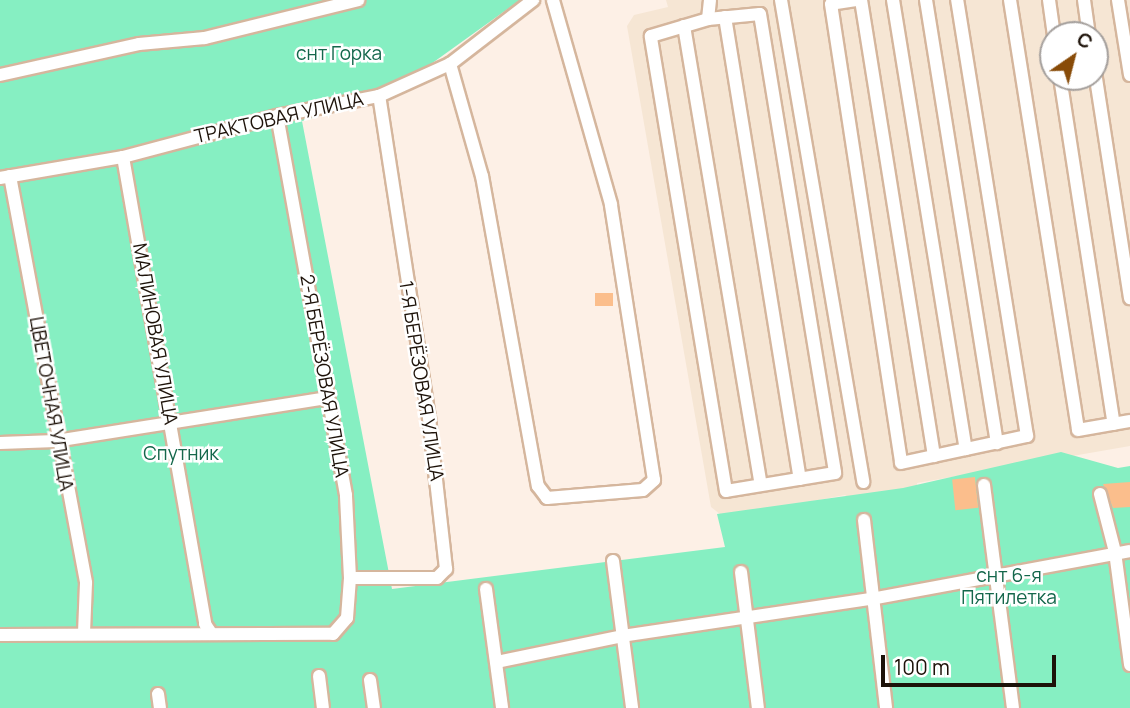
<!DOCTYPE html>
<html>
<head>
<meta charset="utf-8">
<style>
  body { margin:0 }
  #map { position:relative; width:1130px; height:708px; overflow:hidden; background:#fdf0e6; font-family:Manrope,sans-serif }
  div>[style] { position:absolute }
  .industrial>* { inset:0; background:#f6e6d4 }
  .green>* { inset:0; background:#86efc2 }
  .building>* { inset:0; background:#fbbe8c; transform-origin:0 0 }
  .roads { filter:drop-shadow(2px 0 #d5b69d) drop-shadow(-2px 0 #d5b69d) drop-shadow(0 2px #d5b69d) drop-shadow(0 -2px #d5b69d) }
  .minor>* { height:12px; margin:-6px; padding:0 6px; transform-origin:6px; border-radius:6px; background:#fff }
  span { translate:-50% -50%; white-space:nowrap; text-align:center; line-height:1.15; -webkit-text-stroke:5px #fff; paint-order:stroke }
  .park-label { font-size:19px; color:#14674b }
  .street-label { font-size:19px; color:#1d1209 }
  .north { position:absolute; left:1039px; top:21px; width:70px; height:70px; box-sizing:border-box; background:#fff; border:2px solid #a5a09d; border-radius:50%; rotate:35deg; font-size:19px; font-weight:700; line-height:28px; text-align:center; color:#1d1209 }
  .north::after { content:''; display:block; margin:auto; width:24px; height:32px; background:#884b08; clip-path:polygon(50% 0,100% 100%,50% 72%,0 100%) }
  .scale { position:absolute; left:881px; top:655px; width:175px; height:32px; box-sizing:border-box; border:4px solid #1d1209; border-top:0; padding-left:9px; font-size:21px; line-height:24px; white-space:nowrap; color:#1d1209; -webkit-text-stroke:5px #fff; paint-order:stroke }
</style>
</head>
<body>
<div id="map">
  <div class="industrial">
    <div style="clip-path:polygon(evenodd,666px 0,1130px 0,1130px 446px,917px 483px,917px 489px,859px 505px,845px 495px,725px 518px,711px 507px,627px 26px,634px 15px,668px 7px,666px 0,1053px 35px,1095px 35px,1095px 77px,1053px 77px,1053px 35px)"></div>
  </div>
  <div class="green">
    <div style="clip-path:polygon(0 0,520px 0,385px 97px,302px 121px,392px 589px,725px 547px,717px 514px,903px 488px,1061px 452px,1118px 468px,1130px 466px,1130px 708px,0 708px)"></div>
  </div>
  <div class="building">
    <div style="left:595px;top:293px;width:18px;height:13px"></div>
    <div style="left:975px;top:477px;width:31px;height:23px;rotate:84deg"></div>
    <div style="clip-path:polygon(1130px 482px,1130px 507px,1113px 508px,1103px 484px)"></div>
  </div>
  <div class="roads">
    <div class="minor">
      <div style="left:781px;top:0;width:489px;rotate:80.3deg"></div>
      <div style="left:856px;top:0;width:25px;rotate:171deg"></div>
      <div style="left:831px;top:4px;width:464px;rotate:81.3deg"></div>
      <div style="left:901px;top:463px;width:129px;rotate:-12.1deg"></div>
      <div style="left:1027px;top:436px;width:442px;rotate:-99.1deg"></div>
      <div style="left:861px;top:0;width:462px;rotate:80.9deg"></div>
      <div style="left:893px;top:0;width:455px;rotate:80.8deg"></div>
      <div style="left:926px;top:0;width:449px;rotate:80.9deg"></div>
      <div style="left:1010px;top:0;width:435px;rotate:81deg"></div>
      <div style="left:1078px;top:430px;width:53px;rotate:-9.8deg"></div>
      <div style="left:1049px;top:0;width:35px;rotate:82deg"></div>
      <div style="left:1084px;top:0;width:35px;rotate:82deg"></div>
      <div style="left:1118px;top:0;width:76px;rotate:80.9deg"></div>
      <div style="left:760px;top:14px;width:465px;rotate:80.7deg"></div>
      <div style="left:835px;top:473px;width:110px;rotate:170.6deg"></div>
      <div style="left:726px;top:491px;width:461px;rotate:-99.4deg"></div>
      <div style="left:651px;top:36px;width:59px;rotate:-16.6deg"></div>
      <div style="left:708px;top:19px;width:52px;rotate:-5.5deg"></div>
      <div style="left:725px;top:17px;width:468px;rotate:80.8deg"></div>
      <div style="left:708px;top:19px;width:19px;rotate:-84deg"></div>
      <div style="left:684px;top:26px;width:465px;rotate:80.5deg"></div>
      <div style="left:450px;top:64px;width:116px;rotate:74.1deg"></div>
      <div style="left:482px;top:176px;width:315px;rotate:79.8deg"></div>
      <div style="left:538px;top:486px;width:15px;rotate:53deg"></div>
      <div style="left:547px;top:498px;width:96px;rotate:-4.8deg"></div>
      <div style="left:643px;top:490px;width:15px;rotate:-42deg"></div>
      <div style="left:654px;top:480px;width:279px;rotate:-98.9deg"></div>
      <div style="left:611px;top:204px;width:212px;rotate:-105.9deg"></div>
      <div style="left:1095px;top:72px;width:229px;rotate:81.2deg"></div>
      <div style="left:0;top:75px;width:142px;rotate:-12.6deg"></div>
      <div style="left:139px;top:44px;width:66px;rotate:-5.2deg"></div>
      <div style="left:205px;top:38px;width:158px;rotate:-13.9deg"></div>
      <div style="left:1060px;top:77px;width:351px;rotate:81.2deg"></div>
      <div style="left:123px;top:157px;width:474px;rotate:80deg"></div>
      <div style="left:205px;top:624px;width:11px;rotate:56deg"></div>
      <div style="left:10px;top:176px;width:414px;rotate:79.4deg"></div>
      <div style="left:86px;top:583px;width:50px;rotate:92.3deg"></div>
      <div style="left:0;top:178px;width:125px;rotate:-9.7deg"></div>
      <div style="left:123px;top:157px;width:159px;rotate:-14.9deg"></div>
      <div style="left:277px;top:116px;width:104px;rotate:-11.1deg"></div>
      <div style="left:379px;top:96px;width:78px;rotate:-24.3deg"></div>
      <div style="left:450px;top:64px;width:105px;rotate:-37.6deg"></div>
      <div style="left:0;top:443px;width:56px;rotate:-2deg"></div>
      <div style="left:56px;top:441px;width:274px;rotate:-9deg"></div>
      <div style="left:984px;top:485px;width:225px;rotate:82.6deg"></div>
      <div style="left:1100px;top:494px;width:60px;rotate:75.5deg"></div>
      <div style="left:1115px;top:552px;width:114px;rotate:82.4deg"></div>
      <div style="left:864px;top:520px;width:189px;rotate:83.3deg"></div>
      <div style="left:613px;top:561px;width:148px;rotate:82.6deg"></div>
      <div style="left:741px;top:572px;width:137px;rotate:82.9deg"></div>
      <div style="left:350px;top:578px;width:87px"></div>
      <div style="left:437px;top:578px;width:13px;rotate:-45deg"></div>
      <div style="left:446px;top:569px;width:152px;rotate:-96.4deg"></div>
      <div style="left:429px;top:418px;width:326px;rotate:-98.8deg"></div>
      <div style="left:486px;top:589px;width:120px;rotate:82.3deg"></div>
      <div style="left:0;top:635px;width:333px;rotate:-0.2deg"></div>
      <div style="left:333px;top:634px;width:21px;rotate:-49deg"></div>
      <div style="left:347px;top:618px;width:40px;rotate:-85.7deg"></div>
      <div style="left:350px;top:578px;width:83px;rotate:-92.8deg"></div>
      <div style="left:346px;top:495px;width:385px;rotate:-100.3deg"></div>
      <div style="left:497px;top:662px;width:128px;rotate:-11.7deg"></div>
      <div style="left:622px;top:636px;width:252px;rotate:-8.5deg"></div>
      <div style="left:871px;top:599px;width:263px;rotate:-10.5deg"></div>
      <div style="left:319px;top:676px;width:32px;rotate:83deg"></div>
      <div style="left:370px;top:680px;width:28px;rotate:82deg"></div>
      <div style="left:158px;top:694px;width:14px;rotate:82deg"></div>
    </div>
  </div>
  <div class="park-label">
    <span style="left:339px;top:54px">снт Горка</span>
    <span style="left:181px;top:454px">Спутник</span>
    <span style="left:1009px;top:587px">снт 6-я<br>Пятилетка</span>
  </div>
  <div class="street-label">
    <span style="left:279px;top:118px;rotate:-13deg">ТРАКТОВАЯ УЛИЦА</span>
    <span style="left:155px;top:334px;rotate:80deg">МАЛИНОВАЯ УЛИЦА</span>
    <span style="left:324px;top:376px;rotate:80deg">2-Я БЕРЁЗОВАЯ УЛИЦА</span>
    <span style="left:421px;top:381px;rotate:81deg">1-Я БЕРЁЗОВАЯ УЛИЦА</span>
    <span style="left:51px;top:404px;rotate:80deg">ЦВЕТОЧНАЯ УЛИЦА</span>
  </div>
  <div class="north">С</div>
  <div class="scale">100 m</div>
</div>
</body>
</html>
